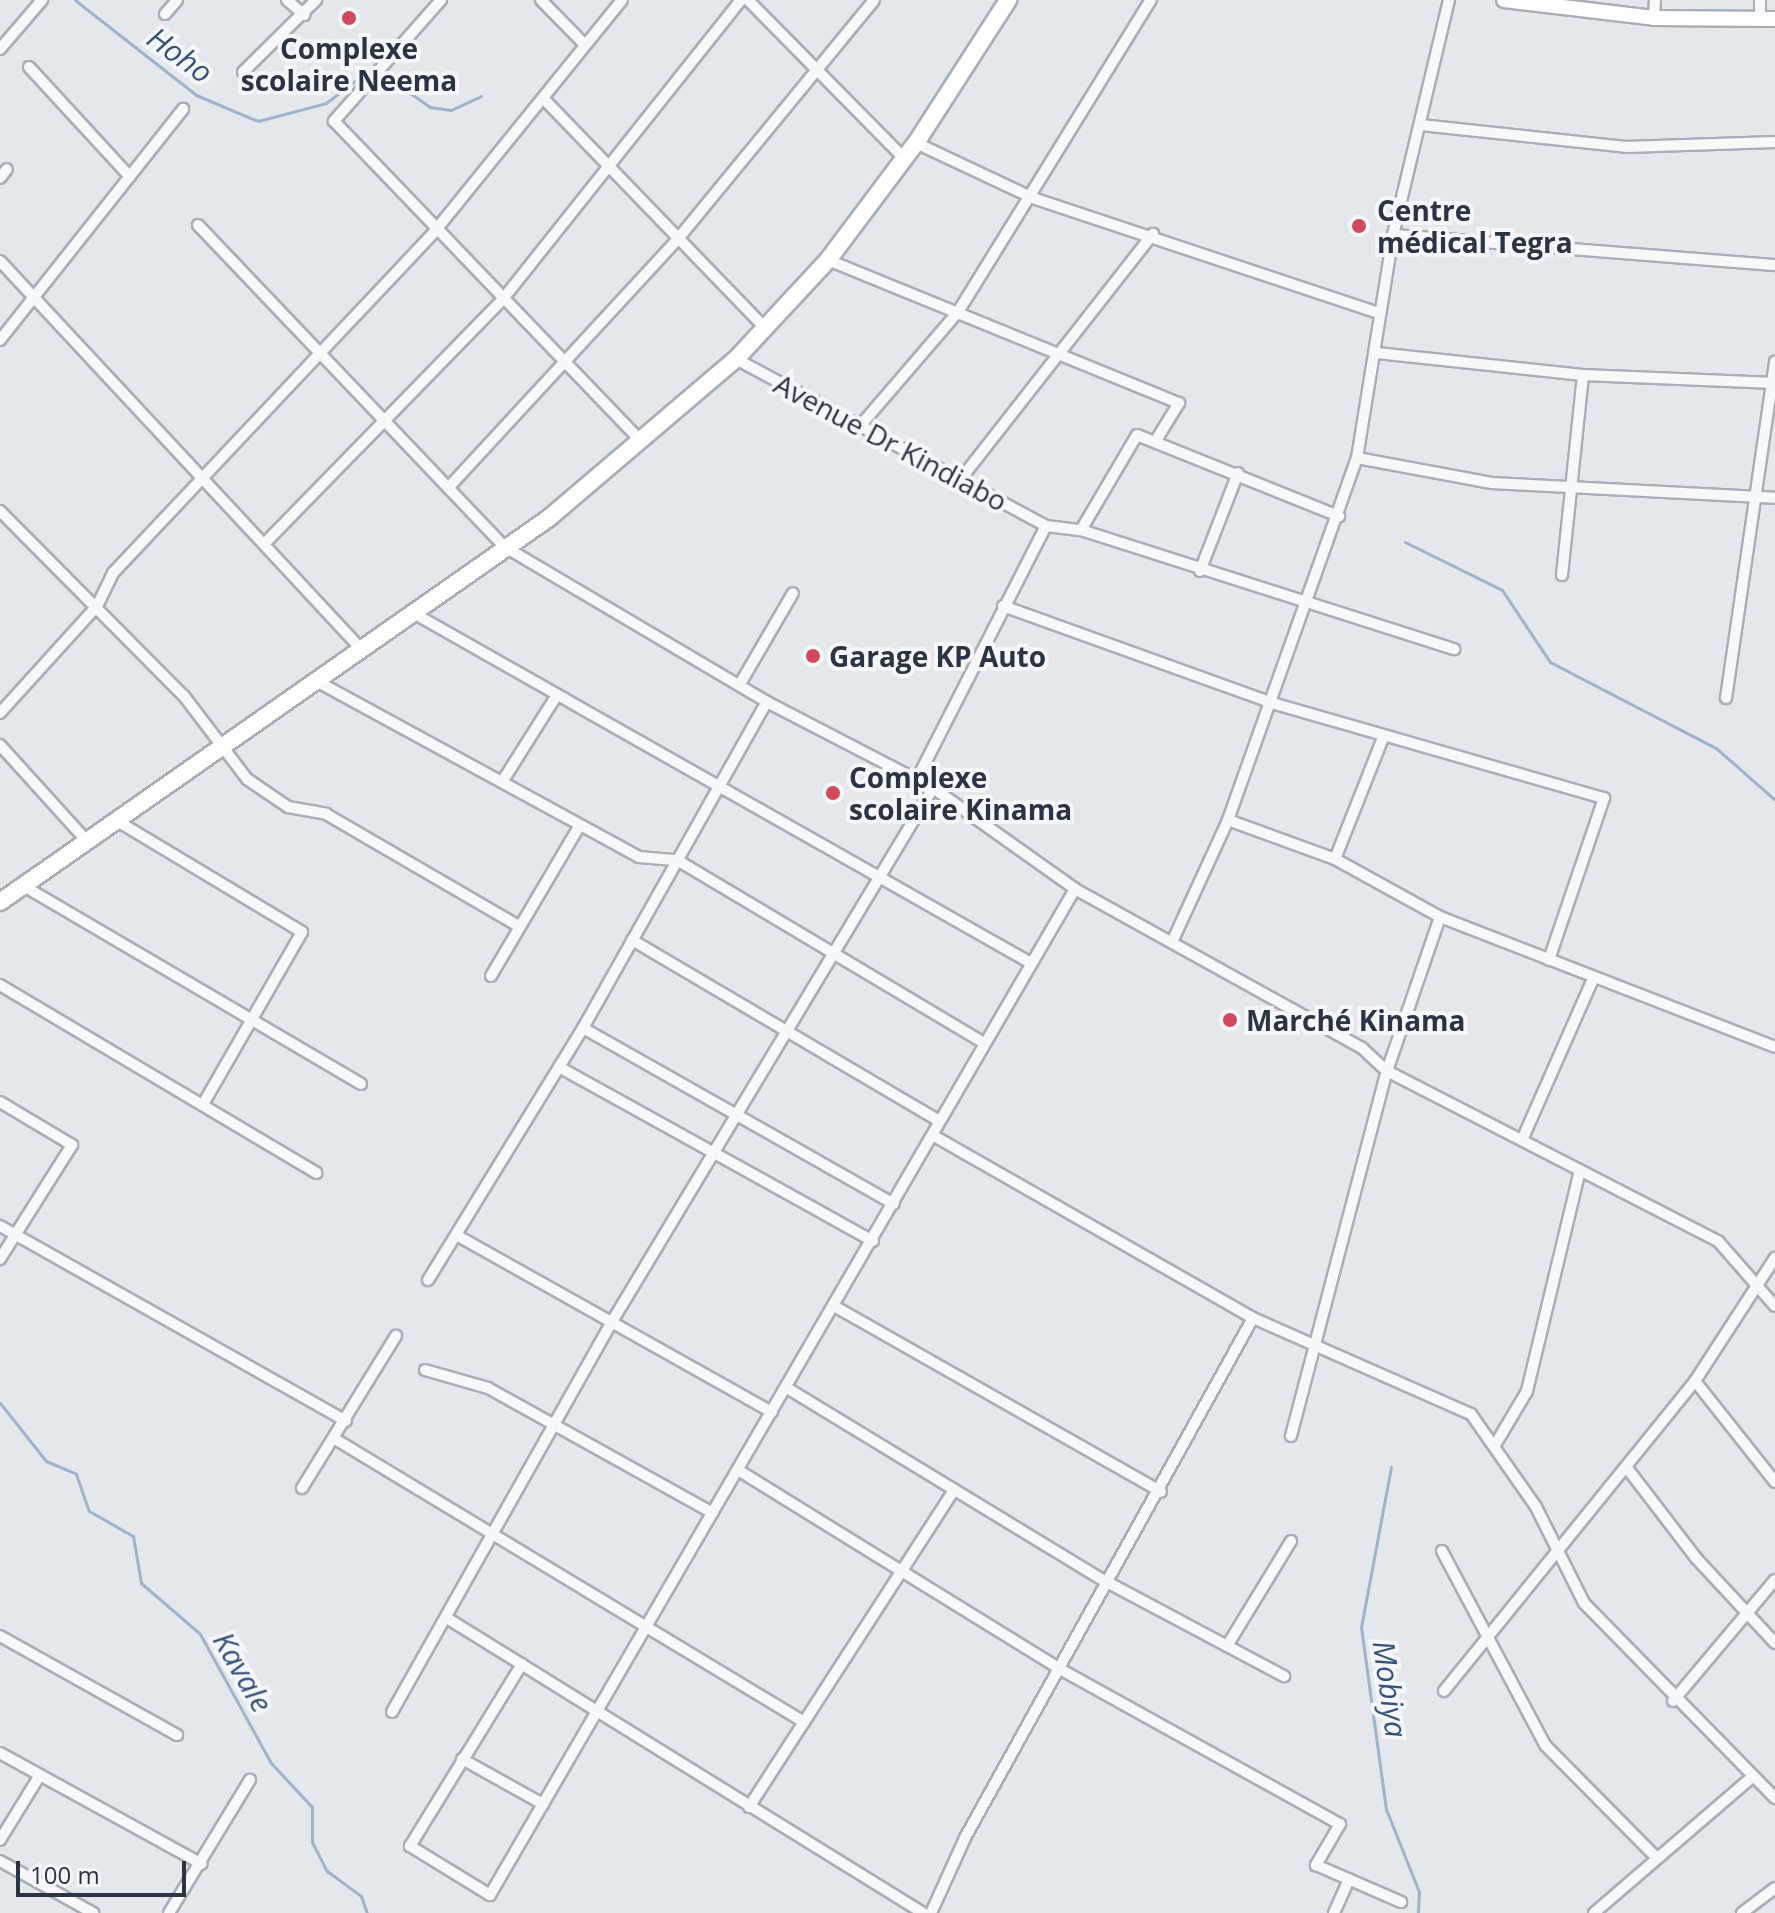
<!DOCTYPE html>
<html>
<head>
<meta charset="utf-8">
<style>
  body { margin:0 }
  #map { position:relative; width:1775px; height:1913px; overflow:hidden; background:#e4e7ec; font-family:"Open Sans",sans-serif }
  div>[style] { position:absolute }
  .stream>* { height:3px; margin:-1.5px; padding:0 1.5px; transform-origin:1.5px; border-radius:1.5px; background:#9fb4cc }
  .roads { filter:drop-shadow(2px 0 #a9aeb7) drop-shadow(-2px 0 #a9aeb7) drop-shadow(0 2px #a9aeb7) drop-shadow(0 -2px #a9aeb7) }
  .minor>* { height:10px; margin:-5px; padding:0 5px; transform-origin:5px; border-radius:5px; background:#f7f8fa }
  .secondary>* { height:14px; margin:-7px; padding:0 7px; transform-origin:7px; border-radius:7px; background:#fff }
  .primary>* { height:16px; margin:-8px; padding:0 8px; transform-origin:8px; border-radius:8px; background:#fff }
  .dots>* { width:22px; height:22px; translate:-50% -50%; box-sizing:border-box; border:4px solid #f4f6f9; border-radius:50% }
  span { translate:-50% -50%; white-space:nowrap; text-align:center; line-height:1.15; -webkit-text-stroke:8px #f4f6f9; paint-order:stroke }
  .poi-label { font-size:28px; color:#2b3445; font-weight:700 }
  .left { translate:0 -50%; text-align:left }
  .street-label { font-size:28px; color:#2b3445 }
  .water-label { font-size:30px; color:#34527a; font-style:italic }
  .scale { position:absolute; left:16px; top:1861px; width:170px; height:36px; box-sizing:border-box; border:4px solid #2b3445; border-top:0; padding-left:10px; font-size:24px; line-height:28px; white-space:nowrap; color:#2b3445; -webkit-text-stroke:6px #f4f6f9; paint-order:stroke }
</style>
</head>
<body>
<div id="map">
  <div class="stream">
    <div style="left:75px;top:0;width:154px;rotate:38.1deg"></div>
    <div style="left:196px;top:95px;width:67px;rotate:22.8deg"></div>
    <div style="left:258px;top:121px;width:70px;rotate:-14.8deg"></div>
    <div style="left:326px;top:103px;width:59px;rotate:-37.5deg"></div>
    <div style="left:373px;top:67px;width:70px;rotate:35.1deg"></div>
    <div style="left:430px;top:107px;width:21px;rotate:8deg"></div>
    <div style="left:451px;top:110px;width:33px;rotate:-25deg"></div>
    <div style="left:1405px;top:542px;width:108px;rotate:26.3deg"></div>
    <div style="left:1502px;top:590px;width:87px;rotate:56.3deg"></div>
    <div style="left:1550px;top:662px;width:187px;rotate:27.4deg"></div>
    <div style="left:1716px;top:748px;width:79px;rotate:41.4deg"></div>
    <div style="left:0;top:1403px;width:74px;rotate:51.6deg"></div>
    <div style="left:46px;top:1461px;width:33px;rotate:23deg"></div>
    <div style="left:76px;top:1474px;width:39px;rotate:71deg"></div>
    <div style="left:89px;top:1511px;width:51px;rotate:29.6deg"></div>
    <div style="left:133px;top:1536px;width:48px;rotate:80.3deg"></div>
    <div style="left:141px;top:1583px;width:78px;rotate:40.8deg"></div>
    <div style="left:200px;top:1634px;width:147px;rotate:61.2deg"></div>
    <div style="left:271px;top:1763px;width:60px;rotate:47deg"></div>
    <div style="left:312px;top:1807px;width:35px;rotate:90deg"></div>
    <div style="left:312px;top:1842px;width:33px;rotate:63deg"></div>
    <div style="left:327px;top:1871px;width:42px;rotate:36.3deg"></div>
    <div style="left:361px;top:1896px;width:18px;rotate:71deg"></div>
    <div style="left:1391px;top:1467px;width:163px;rotate:100.6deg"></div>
    <div style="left:1361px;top:1627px;width:184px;rotate:82.2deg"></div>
    <div style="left:1386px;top:1809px;width:89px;rotate:68.3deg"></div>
    <div style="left:1419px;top:1892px;width:21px;rotate:93deg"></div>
  </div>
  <div class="roads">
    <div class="minor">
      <div style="left:287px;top:0;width:23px;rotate:41deg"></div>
      <div style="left:441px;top:0;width:162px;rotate:131.5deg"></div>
      <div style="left:334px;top:121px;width:442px;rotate:46.2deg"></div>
      <div style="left:541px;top:0;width:63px;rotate:45.6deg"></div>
      <div style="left:748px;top:0;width:222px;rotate:45.4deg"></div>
      <div style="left:165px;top:14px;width:18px;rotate:-49deg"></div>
      <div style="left:1654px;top:18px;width:18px;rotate:-87deg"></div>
      <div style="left:1760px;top:18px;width:18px;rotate:-90deg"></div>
      <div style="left:0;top:49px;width:65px;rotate:-49.4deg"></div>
      <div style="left:29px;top:67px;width:149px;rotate:47.4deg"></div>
      <div style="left:243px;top:72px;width:103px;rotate:-44.6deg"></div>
      <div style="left:543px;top:98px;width:322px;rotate:46deg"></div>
      <div style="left:1421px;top:125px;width:206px;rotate:6.1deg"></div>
      <div style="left:1626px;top:147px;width:149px;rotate:-1.9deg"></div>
      <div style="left:916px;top:143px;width:129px;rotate:25.2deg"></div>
      <div style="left:1033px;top:198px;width:364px;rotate:18.4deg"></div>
      <div style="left:0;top:178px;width:11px;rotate:-52deg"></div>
      <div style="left:198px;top:225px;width:445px;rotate:46.4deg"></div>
      <div style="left:505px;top:547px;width:304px;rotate:30.6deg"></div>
      <div style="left:767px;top:702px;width:187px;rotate:27.4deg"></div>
      <div style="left:933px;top:788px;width:174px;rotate:35.4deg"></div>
      <div style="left:1075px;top:889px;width:328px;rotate:29deg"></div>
      <div style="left:1362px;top:1048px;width:34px;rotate:43deg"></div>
      <div style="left:1387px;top:1071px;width:372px;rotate:27.2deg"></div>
      <div style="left:1718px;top:1241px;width:86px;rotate:48.8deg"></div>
      <div style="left:1393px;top:235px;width:383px;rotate:4.5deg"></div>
      <div style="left:828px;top:260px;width:379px;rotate:22.2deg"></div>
      <div style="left:1179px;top:403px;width:46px;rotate:121.6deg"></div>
      <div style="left:0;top:261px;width:533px;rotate:47.05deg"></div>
      <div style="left:0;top:340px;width:295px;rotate:-51.6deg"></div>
      <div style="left:1377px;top:353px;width:207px;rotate:6.1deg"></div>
      <div style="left:1583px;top:375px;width:192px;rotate:2.4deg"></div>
      <div style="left:736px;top:359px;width:352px;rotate:28.3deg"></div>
      <div style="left:1046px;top:526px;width:35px;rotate:7deg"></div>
      <div style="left:1081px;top:530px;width:392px;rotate:17.7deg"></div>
      <div style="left:860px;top:426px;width:150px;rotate:-49.3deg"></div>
      <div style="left:958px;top:312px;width:367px;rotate:-58.3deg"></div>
      <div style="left:1357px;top:458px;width:137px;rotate:10.5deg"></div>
      <div style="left:1492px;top:483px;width:283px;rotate:3deg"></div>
      <div style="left:960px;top:480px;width:313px;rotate:-51.9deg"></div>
      <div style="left:449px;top:487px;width:336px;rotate:-47.3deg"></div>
      <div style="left:677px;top:240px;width:310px;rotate:-50.6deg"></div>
      <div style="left:0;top:511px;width:261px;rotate:45.2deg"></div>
      <div style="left:184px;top:696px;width:104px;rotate:52.8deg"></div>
      <div style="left:247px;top:779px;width:50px;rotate:34.3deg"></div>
      <div style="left:288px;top:807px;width:39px;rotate:10deg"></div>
      <div style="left:326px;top:814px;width:221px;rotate:30.2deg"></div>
      <div style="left:1081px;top:530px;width:110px;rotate:-59.5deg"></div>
      <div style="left:1137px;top:435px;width:218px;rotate:21.9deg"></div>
      <div style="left:267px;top:541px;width:338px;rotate:-45.7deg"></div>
      <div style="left:503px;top:299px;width:382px;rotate:-51.5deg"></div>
      <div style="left:1200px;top:571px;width:105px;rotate:-68.8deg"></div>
      <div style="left:1562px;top:575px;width:201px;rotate:-84deg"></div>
      <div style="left:1003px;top:606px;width:286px;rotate:19.8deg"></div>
      <div style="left:1272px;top:703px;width:345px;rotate:16deg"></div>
      <div style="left:1604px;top:798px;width:171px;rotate:108.8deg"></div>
      <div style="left:415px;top:614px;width:706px;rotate:29.54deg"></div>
      <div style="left:320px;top:683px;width:363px;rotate:28.6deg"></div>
      <div style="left:639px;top:857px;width:38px;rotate:5deg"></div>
      <div style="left:677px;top:860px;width:354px;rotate:30.8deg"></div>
      <div style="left:740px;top:684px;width:105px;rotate:-59.8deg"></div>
      <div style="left:1726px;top:698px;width:340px;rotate:-81.7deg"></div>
      <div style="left:0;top:713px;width:144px;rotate:-47.8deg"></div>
      <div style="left:97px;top:606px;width:37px;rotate:-64deg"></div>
      <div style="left:113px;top:573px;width:470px;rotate:-46.7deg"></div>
      <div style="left:435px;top:231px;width:297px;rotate:-51deg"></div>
      <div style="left:0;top:745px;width:127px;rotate:47.9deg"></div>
      <div style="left:917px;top:779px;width:284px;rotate:-63deg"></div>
      <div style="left:502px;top:782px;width:103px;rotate:-57.7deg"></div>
      <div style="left:114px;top:819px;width:219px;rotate:31deg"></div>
      <div style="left:302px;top:932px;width:198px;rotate:119.9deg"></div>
      <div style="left:1228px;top:820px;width:114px;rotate:20deg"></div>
      <div style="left:1335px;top:859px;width:120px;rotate:28.9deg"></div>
      <div style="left:1440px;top:917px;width:359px;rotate:21.2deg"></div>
      <div style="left:1335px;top:859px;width:133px;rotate:-68.4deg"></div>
      <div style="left:22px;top:885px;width:393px;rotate:30.4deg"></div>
      <div style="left:632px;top:940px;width:355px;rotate:30.5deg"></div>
      <div style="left:1172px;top:942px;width:134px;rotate:-65.3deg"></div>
      <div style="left:1228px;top:820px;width:384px;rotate:-70.4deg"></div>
      <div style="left:1357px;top:458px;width:226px;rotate:-80.8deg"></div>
      <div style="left:1393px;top:235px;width:242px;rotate:-76.6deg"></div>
      <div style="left:491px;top:976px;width:175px;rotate:-59.5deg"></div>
      <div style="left:0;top:985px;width:368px;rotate:30.7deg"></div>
      <div style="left:583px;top:1028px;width:357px;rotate:29.5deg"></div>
      <div style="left:559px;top:1067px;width:359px;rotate:29deg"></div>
      <div style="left:0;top:1102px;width:84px;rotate:30.8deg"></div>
      <div style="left:72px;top:1145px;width:135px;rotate:122.3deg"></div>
      <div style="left:934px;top:1136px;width:367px;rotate:29.7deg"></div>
      <div style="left:1253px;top:1318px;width:238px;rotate:23.8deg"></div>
      <div style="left:1471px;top:1414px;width:113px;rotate:55deg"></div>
      <div style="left:1536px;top:1507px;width:107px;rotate:63.4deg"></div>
      <div style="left:1584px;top:1603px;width:273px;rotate:45.6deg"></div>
      <div style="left:1522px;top:1140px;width:178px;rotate:-66.2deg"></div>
      <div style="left:0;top:1226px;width:397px;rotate:29.4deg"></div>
      <div style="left:458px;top:1236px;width:360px;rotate:29.3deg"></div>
      <div style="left:428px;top:1280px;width:296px;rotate:-58.4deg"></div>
      <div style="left:583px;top:1028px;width:374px;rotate:-60.6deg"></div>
      <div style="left:834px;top:1306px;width:376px;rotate:29.6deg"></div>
      <div style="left:425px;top:1370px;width:66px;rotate:15.9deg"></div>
      <div style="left:488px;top:1388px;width:257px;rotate:29.1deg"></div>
      <div style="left:1695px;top:1381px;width:129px;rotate:51.6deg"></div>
      <div style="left:787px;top:1388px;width:372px;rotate:31.3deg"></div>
      <div style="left:1105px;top:1581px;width:203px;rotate:28deg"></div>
      <div style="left:1291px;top:1436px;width:377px;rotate:-75.3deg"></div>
      <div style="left:1387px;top:1071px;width:163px;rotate:-71deg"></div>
      <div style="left:335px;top:1439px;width:548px;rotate:31.11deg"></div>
      <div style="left:1495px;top:1445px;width:63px;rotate:-59.3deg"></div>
      <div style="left:1527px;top:1391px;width:227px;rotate:-76.5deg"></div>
      <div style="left:1627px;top:1468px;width:113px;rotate:52.5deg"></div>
      <div style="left:1696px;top:1558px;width:116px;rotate:47.1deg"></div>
      <div style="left:738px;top:1470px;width:379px;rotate:31.7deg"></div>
      <div style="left:1060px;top:1669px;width:320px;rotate:29deg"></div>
      <div style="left:1340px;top:1824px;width:48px;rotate:120.3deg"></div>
      <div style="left:1316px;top:1865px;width:93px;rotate:23.5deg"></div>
      <div style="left:302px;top:1488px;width:179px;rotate:-58.3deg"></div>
      <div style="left:1442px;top:1551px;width:220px;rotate:62deg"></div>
      <div style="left:1545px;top:1745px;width:159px;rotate:45.3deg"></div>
      <div style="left:450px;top:1620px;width:556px;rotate:31.78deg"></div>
      <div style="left:0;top:1636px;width:203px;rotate:29.2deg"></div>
      <div style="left:1227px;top:1646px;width:123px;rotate:-58.6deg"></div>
      <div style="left:522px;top:1664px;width:214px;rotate:121.6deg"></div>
      <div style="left:410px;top:1846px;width:94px;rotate:31.5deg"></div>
      <div style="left:490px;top:1895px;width:1164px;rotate:-59.82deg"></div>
      <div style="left:1444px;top:1691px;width:399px;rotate:-51deg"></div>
      <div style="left:1695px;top:1381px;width:147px;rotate:-57deg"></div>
      <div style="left:1673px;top:1701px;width:158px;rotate:-49.9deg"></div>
      <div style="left:392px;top:1712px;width:450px;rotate:-60.6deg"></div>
      <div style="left:613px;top:1320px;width:621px;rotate:-58.97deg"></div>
      <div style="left:0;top:1753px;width:230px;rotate:28.8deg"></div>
      <div style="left:462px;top:1759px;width:93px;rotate:29.1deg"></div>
      <div style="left:749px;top:1807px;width:378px;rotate:-57.1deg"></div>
      <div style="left:0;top:1840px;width:76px;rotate:-58.4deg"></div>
      <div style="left:0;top:1861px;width:107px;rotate:29.2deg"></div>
      <div style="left:169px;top:1913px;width:156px;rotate:-58.7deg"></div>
      <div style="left:931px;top:1913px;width:85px;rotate:-65.6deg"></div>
      <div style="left:966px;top:1836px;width:592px;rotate:-61.01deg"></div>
      <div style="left:1334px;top:1913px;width:37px;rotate:-66deg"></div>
      <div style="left:1594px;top:1913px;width:208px;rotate:-40.7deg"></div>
      <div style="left:1742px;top:1913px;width:41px;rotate:-37.1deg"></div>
    </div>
    <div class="secondary">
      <div style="left:1504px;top:0;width:151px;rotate:6.8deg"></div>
      <div style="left:1654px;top:18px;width:121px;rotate:0.5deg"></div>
    </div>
    <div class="primary">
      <div style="left:0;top:902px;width:670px;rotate:-34.97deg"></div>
      <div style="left:549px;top:518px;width:245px;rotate:-40.4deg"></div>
      <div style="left:736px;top:359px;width:135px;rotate:-47.1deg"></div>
      <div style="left:828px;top:260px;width:146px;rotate:-53.1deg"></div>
      <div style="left:916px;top:143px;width:170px;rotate:-57.2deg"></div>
    </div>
  </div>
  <div class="dots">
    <div style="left:349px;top:18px;background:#d1495b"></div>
    <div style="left:1359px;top:226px;background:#d1495b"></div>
    <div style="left:813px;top:656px;background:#d1495b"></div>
    <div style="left:833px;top:793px;background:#d1495b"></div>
    <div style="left:1230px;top:1020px;background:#d1495b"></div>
  </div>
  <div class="poi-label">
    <span style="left:349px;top:64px">Complexe<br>scolaire Neema</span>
    <span class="left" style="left:1377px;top:226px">Centre<br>médical Tegra</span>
    <span class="left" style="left:829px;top:656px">Garage KP Auto</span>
    <span class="left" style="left:849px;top:793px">Complexe<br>scolaire Kinama</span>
    <span class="left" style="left:1246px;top:1020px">Marché Kinama</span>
  </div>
  <div class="street-label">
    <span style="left:891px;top:442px;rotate:28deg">Avenue Dr Kindiabo</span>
  </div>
  <div class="water-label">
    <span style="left:180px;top:55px;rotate:36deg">Hoho</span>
    <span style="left:243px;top:1672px;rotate:60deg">Kavale</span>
    <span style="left:1390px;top:1689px;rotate:82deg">Mobiya</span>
  </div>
  <div class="scale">100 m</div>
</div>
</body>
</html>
